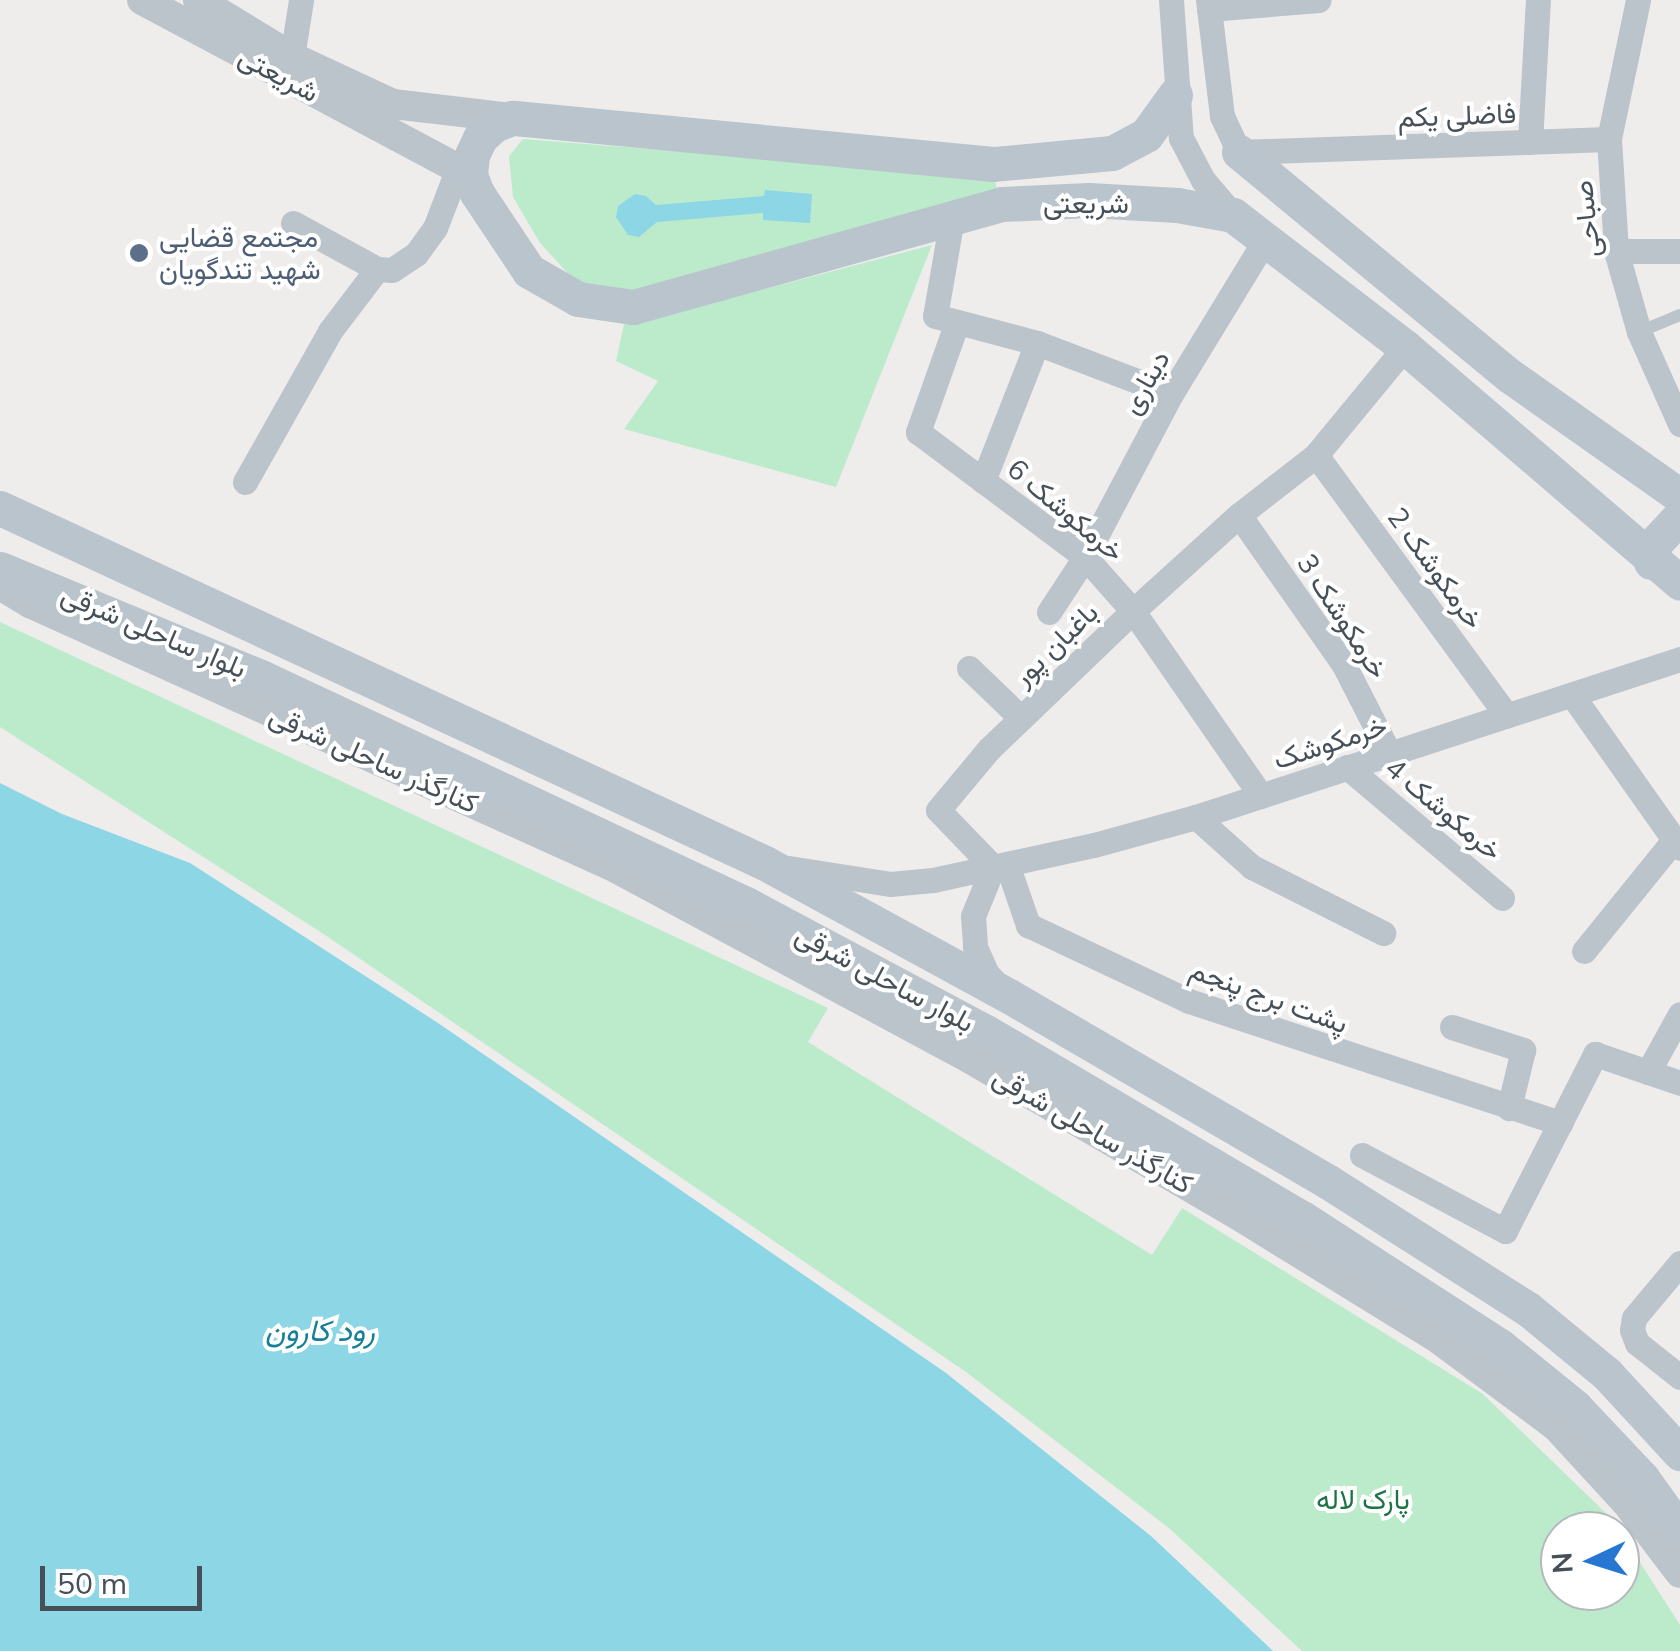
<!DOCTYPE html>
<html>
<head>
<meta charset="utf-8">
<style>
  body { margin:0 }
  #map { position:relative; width:1680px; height:1651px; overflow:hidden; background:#efecec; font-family:Mulish,Vazirmatn,sans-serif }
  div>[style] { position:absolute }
  .green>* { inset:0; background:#bcebcc }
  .water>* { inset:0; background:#8cd6e5 }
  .service>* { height:12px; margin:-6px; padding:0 6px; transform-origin:6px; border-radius:6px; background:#bbc4cb }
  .minor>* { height:25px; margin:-12.5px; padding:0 12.5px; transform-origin:12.5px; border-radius:12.5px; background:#bbc4cb }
  .tertiary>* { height:30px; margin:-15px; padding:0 15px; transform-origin:15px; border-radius:15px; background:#bbc4cb }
  .secondary>* { height:35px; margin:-17.5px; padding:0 17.5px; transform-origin:17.5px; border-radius:17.5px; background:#b9c4cd }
  .dots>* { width:28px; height:28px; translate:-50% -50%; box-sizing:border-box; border:5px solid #fff; border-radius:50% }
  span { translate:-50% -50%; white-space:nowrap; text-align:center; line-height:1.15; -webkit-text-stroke:8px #fff; paint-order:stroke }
  .street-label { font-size:28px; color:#465058 }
  .service-label { font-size:28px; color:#4e5e75 }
  .left { translate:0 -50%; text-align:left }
  .park-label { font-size:28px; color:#1c7444 }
  .water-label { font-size:30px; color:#158095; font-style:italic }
  .north { position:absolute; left:1540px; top:1511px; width:100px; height:100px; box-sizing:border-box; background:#fff; border:2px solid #b5b9bc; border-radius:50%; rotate:266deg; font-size:28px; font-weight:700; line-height:40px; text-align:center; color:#465058 }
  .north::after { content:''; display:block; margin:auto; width:35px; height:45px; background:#2577d1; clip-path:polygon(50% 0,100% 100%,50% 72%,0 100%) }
  .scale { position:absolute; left:40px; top:1566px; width:162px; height:45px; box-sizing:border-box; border:5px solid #465058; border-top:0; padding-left:12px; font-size:30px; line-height:35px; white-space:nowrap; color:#465058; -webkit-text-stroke:8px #fff; paint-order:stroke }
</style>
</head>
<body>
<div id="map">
  <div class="green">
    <div style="clip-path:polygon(523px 139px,994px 176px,998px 194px,635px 296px,582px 289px,540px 243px,513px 197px,509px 156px)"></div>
    <div style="clip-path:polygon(932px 245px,836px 487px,624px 429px,658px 381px,616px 361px,625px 319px,654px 318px)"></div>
    <div style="clip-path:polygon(evenodd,0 622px,828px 1008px,808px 1042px,1152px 1255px,1182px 1208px,1483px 1394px,1613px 1520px,1680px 1625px,1680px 1651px,1302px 1651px,1170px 1529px,966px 1372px,325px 935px,0 727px,0 622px,1560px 1531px,1620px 1531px,1620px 1591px,1560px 1591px,1560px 1531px)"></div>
  </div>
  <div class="water">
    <div style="clip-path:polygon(765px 190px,812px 194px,810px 223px,763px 220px,763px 213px,657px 222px,639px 237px,628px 235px,616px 217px,618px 206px,635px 194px,646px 196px,656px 205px,764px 196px)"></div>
    <div style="clip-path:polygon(0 783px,62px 814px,190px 863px,438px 1023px,946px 1373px,1151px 1536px,1273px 1651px,0 1651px)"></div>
  </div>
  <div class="service">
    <div style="left:1639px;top:332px;width:44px;rotate:-22.5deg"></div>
  </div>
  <div class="minor">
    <div style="left:1171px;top:0;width:138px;rotate:85.9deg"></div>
    <div style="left:1181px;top:138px;width:47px;rotate:62.4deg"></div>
    <div style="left:1203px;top:180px;width:46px;rotate:49.4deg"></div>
    <div style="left:1208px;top:0;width:117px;rotate:83.1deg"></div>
    <div style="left:1222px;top:116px;width:40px;rotate:65deg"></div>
    <div style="left:1239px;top:152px;width:370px;rotate:-2deg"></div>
    <div style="left:1638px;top:0;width:142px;rotate:101.8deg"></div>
    <div style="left:1609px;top:139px;width:112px;rotate:86.4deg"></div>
    <div style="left:1616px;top:251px;width:84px;rotate:74.1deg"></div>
    <div style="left:1639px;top:332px;width:101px;rotate:66deg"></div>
    <div style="left:1209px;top:9px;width:110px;rotate:-4.7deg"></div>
    <div style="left:292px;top:57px;width:58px;rotate:-81deg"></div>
    <div style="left:1530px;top:142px;width:142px;rotate:-86.8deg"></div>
    <div style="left:952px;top:218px;width:99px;rotate:99.8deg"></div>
    <div style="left:935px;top:316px;width:106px;rotate:14.8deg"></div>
    <div style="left:1037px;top:343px;width:143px;rotate:20.8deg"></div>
    <div style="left:293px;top:223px;width:96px;rotate:28.7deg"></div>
    <div style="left:1616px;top:251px;width:64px"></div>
    <div style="left:957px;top:322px;width:117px;rotate:109.5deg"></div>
    <div style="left:918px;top:432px;width:209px;rotate:36.8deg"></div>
    <div style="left:1085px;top:557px;width:72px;rotate:48.4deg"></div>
    <div style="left:1133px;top:611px;width:225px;rotate:55.3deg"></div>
    <div style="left:1316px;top:455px;width:323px;rotate:53.8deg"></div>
    <div style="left:983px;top:481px;width:148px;rotate:-68.6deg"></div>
    <div style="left:245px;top:482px;width:173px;rotate:-60.6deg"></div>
    <div style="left:330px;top:331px;width:78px;rotate:-52.8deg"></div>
    <div style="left:377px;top:269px;width:15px;rotate:4deg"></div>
    <div style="left:392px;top:270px;width:29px;rotate:-34deg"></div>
    <div style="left:416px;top:254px;width:32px;rotate:-54deg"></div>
    <div style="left:435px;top:228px;width:64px;rotate:-69deg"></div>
    <div style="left:1239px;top:515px;width:183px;rotate:55deg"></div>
    <div style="left:1344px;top:665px;width:101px;rotate:62.9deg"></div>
    <div style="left:1049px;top:612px;width:66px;rotate:-56.8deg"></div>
    <div style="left:1085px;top:557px;width:184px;rotate:-62.2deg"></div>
    <div style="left:1171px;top:394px;width:180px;rotate:-58.6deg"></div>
    <div style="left:969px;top:668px;width:72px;rotate:43.9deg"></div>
    <div style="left:1572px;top:695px;width:187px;rotate:54.8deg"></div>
    <div style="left:1347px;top:767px;width:203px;rotate:40.2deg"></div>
    <div style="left:1196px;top:817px;width:75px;rotate:41.8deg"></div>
    <div style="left:1252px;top:867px;width:147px;rotate:26.7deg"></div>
    <div style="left:1007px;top:864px;width:65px;rotate:71deg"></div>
    <div style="left:1028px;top:925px;width:178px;rotate:25.3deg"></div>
    <div style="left:1189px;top:1001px;width:391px;rotate:18.2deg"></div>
    <div style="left:993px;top:867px;width:79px;rotate:-134deg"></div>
    <div style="left:938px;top:810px;width:80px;rotate:-50.1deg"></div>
    <div style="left:989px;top:749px;width:199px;rotate:-43.8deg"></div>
    <div style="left:1133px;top:611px;width:143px;rotate:-42.2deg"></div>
    <div style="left:1239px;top:515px;width:98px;rotate:-37.9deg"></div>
    <div style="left:1316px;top:455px;width:140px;rotate:-50.5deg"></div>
    <div style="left:993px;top:867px;width:53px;rotate:112.2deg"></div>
    <div style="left:973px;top:916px;width:31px;rotate:86deg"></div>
    <div style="left:975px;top:947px;width:30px;rotate:66deg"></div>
    <div style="left:987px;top:974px;width:16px;rotate:45deg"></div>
    <div style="left:789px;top:868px;width:102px;rotate:9deg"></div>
    <div style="left:890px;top:884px;width:43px;rotate:-5.3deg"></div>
    <div style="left:933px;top:880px;width:165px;rotate:-12.3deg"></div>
    <div style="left:1094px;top:845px;width:106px;rotate:-15.4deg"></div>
    <div style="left:1196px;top:817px;width:509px;rotate:-18.08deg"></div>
    <div style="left:1584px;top:951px;width:143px;rotate:-51deg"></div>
    <div style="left:1452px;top:1027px;width:75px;rotate:17.9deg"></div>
    <div style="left:1523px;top:1050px;width:60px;rotate:103.6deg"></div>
    <div style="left:1648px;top:1072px;width:66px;rotate:-61.1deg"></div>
    <div style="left:1362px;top:1155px;width:162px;rotate:28deg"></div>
    <div style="left:1505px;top:1231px;width:199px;rotate:-63deg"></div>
    <div style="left:1595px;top:1054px;width:90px;rotate:18.8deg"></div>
    <div style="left:1680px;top:1263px;width:72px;rotate:129.9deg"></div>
    <div style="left:1634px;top:1318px;width:12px;rotate:99deg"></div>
    <div style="left:1632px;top:1330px;width:14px;rotate:69deg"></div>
    <div style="left:1637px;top:1343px;width:55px;rotate:38.3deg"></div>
  </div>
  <div class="tertiary">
    <div style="left:142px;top:0;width:372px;rotate:28.1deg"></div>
    <div style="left:198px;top:0;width:110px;rotate:31.2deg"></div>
    <div style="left:292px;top:57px;width:111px;rotate:25deg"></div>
    <div style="left:393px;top:104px;width:120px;rotate:6.7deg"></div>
    <div style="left:0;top:585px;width:35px;rotate:31deg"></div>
    <div style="left:30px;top:603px;width:643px;rotate:24.33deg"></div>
    <div style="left:616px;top:868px;width:401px;rotate:28.3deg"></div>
    <div style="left:969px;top:1058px;width:311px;rotate:30.3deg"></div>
    <div style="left:1238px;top:1215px;width:238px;rotate:31.7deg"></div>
    <div style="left:1440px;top:1340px;width:144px;rotate:36.6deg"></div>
    <div style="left:1556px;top:1426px;width:103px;rotate:47.4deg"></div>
    <div style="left:1626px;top:1502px;width:89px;rotate:52.7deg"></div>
  </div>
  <div class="secondary">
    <div style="left:1175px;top:95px;width:49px;rotate:125.9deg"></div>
    <div style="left:1146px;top:135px;width:38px;rotate:152deg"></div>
    <div style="left:1112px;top:153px;width:120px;rotate:174.7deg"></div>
    <div style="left:993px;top:164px;width:483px;rotate:-174.5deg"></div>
    <div style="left:512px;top:118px;width:19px;rotate:159deg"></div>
    <div style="left:494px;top:125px;width:19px;rotate:137deg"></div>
    <div style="left:480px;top:138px;width:19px;rotate:115deg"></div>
    <div style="left:472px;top:155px;width:20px;rotate:96deg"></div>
    <div style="left:470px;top:175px;width:19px;rotate:69deg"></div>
    <div style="left:477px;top:193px;width:94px;rotate:56.3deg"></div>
    <div style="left:529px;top:271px;width:56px;rotate:29.7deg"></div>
    <div style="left:578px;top:299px;width:56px;rotate:8.3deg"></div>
    <div style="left:633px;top:307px;width:383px;rotate:-15.6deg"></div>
    <div style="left:1002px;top:204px;width:87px;rotate:-2.6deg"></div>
    <div style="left:1089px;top:200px;width:88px;rotate:3.3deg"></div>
    <div style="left:1177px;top:205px;width:57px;rotate:10.1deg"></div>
    <div style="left:1233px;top:215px;width:217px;rotate:37.5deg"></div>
    <div style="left:1405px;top:347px;width:362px;rotate:40.6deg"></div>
    <div style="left:1239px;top:152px;width:352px;rotate:39.6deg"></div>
    <div style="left:1510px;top:376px;width:208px;rotate:35.2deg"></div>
    <div style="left:0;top:508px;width:843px;rotate:24.89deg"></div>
    <div style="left:765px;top:863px;width:278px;rotate:28.6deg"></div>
    <div style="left:1009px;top:996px;width:368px;rotate:30.2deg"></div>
    <div style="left:1327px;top:1181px;width:238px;rotate:32.5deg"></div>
    <div style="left:1528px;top:1309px;width:102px;rotate:39.4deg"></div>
    <div style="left:1607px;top:1374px;width:108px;rotate:47.3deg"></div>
    <div style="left:1651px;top:562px;width:19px;rotate:-78deg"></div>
    <div style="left:1655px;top:543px;width:37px;rotate:-47deg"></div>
    <div style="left:0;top:569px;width:282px;rotate:22.5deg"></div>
    <div style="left:261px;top:677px;width:535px;rotate:25.08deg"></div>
    <div style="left:746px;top:904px;width:272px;rotate:28.1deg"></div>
    <div style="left:986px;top:1032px;width:367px;rotate:30.5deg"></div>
    <div style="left:1302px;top:1218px;width:236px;rotate:32.9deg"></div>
    <div style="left:1500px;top:1346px;width:97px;rotate:39.1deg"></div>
    <div style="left:1575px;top:1407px;width:98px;rotate:46.7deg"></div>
    <div style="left:1642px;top:1478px;width:65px;rotate:54.4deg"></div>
  </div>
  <div class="dots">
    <div style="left:139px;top:253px;background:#5c6f8a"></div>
  </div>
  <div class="street-label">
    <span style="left:279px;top:74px;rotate:28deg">شریعتی</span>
    <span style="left:1457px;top:115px;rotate:-2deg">فاضلی یکم</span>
    <span style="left:1086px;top:203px">شریعتی</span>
    <span style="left:1586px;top:219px;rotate:-96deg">صباحی</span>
    <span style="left:1145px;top:382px;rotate:-60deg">دیناری</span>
    <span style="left:1066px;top:510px;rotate:40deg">خرمکوشک 6</span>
    <span style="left:1436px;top:568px;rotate:54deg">خرمکوشک 2</span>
    <span style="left:1343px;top:616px;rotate:57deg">خرمکوشک 3</span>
    <span style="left:154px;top:631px;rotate:23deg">بلوار ساحلی شرقی</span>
    <span style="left:1055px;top:644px;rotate:-44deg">باغبان پور</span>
    <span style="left:1330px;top:742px;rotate:-18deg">خرمکوشک</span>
    <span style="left:374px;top:759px;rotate:24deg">کنارگذر ساحلی شرقی</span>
    <span style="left:1444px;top:809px;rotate:40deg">خرمکوشک 4</span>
    <span style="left:885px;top:978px;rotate:28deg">بلوار ساحلی شرقی</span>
    <span style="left:1269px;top:996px;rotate:20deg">پشت برج پنجم</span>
    <span style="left:1093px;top:1130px;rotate:30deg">کنارگذر ساحلی شرقی</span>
  </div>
  <div class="service-label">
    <span class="left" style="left:159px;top:253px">مجتمع قضایی<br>شهید تندگویان</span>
  </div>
  <div class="park-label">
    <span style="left:1363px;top:1499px">پارک لاله</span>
  </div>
  <div class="water-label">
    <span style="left:320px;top:1330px">رود کارون</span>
  </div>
  <div class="north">N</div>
  <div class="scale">50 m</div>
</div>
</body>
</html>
